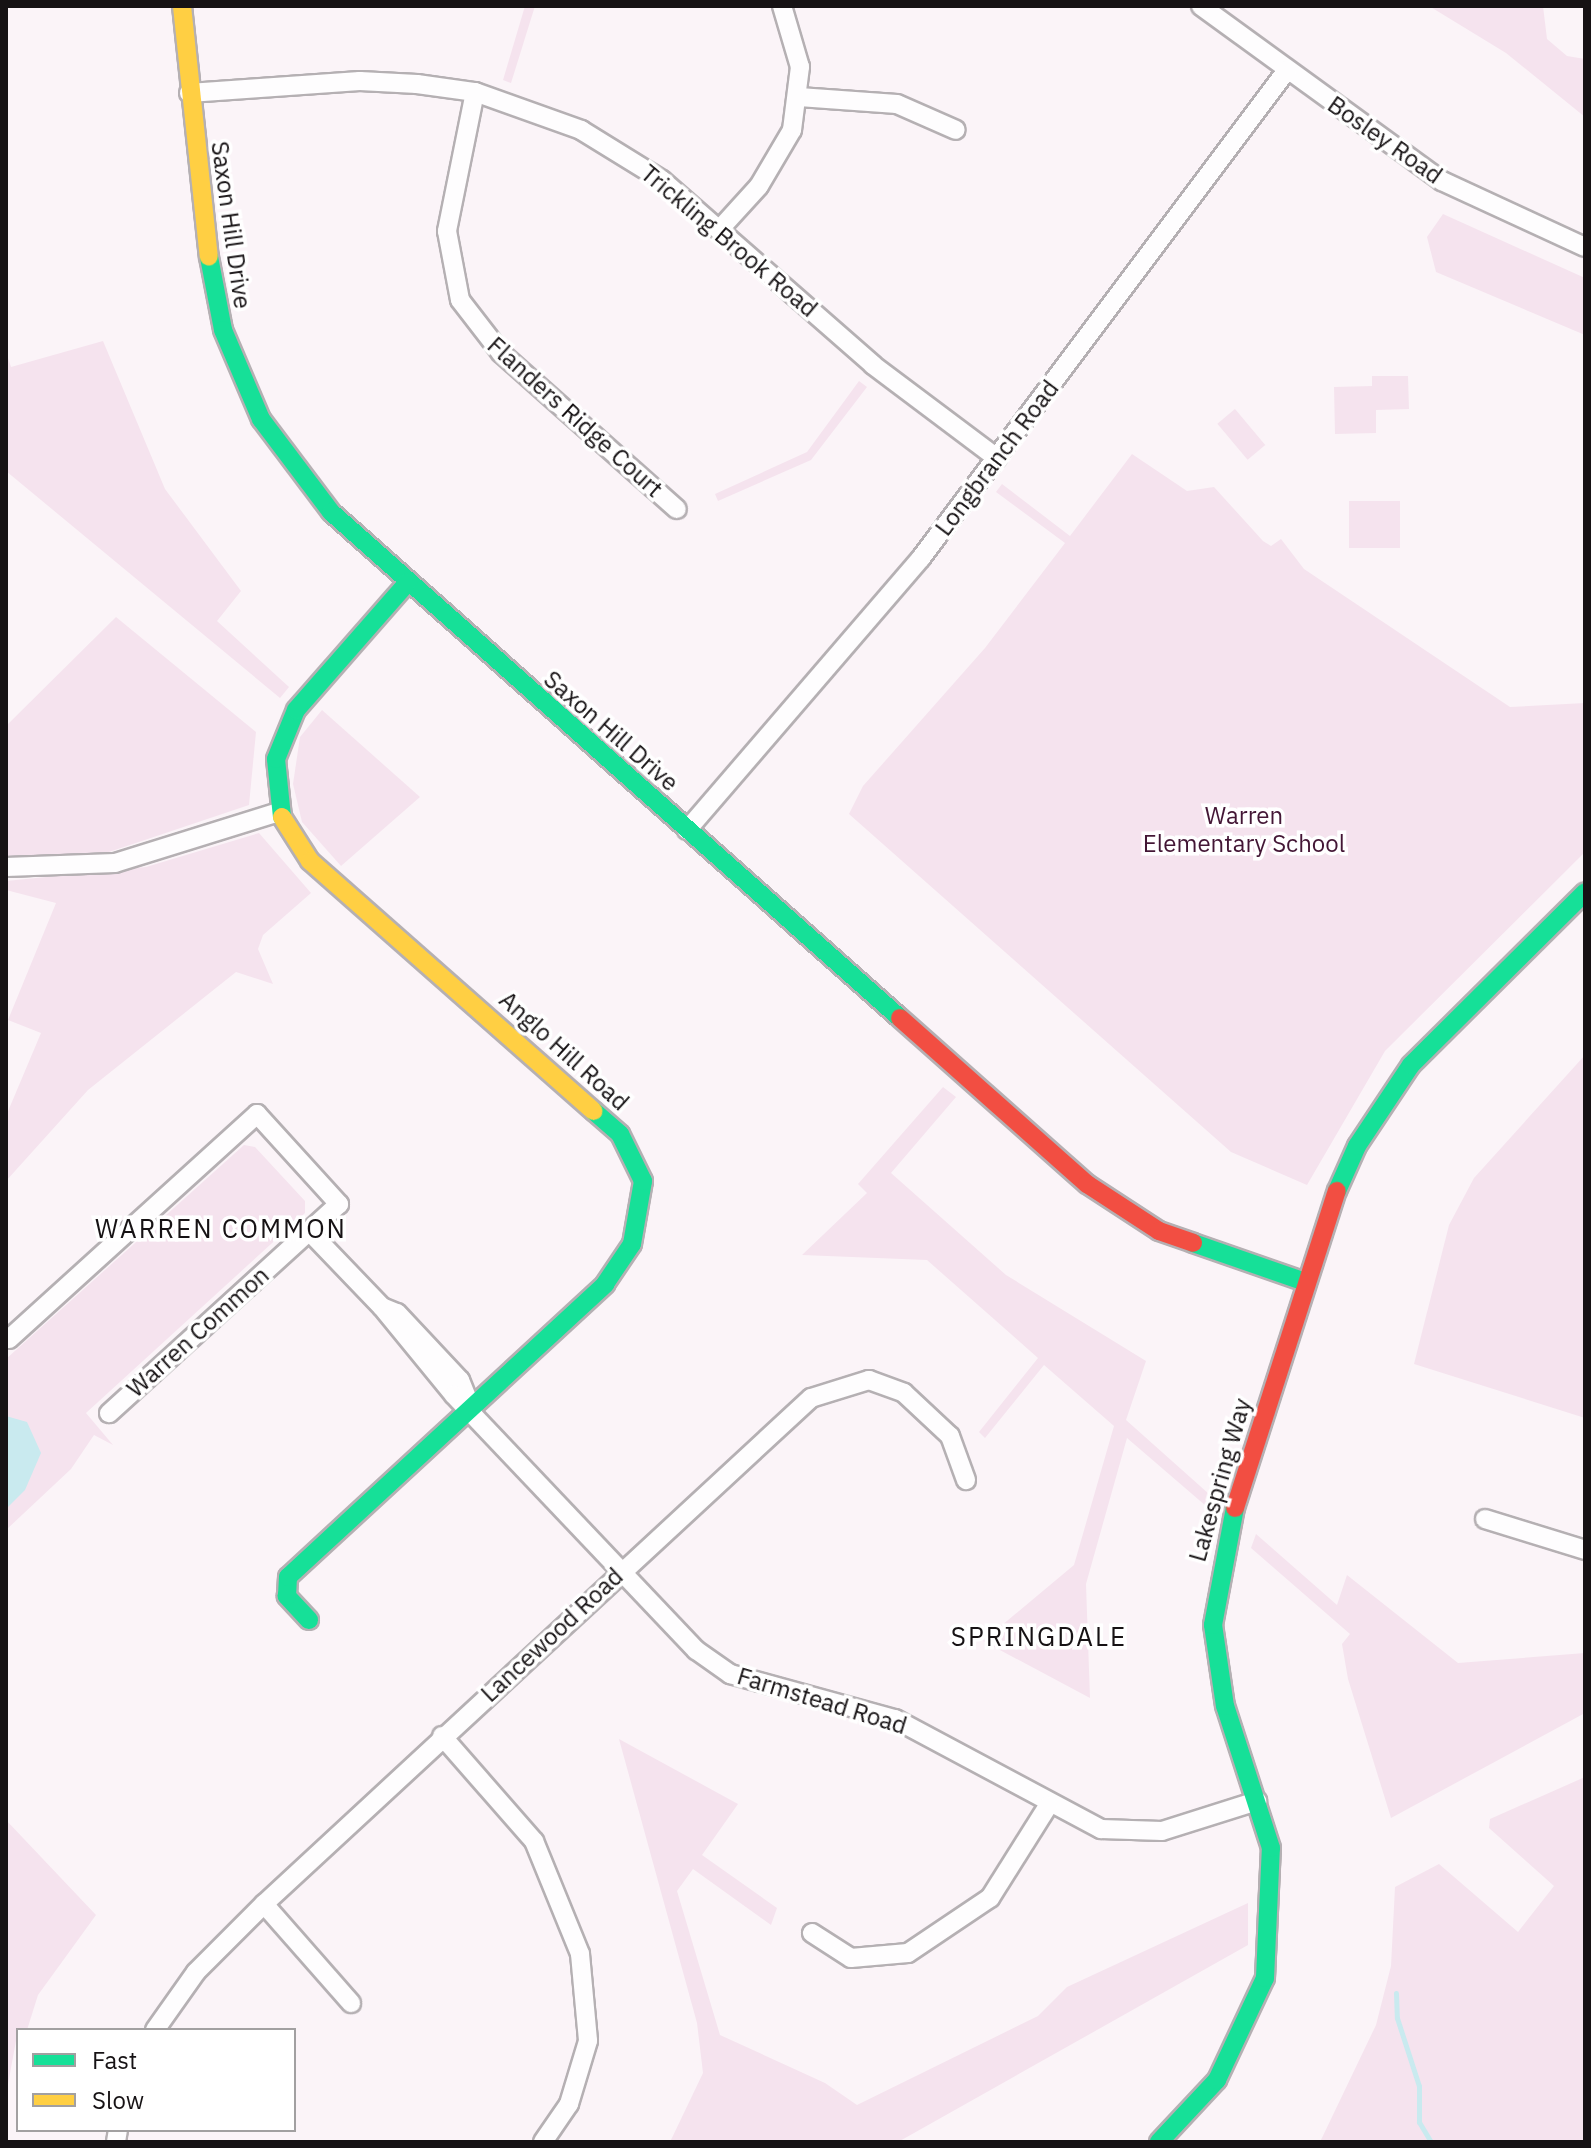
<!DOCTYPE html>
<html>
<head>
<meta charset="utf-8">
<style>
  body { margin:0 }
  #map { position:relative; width:1591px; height:2148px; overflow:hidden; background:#fbf4f8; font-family:"IBM Plex Sans",sans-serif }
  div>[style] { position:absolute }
  .green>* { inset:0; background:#f5e3ee; transform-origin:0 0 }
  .water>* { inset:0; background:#c9eaef }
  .stream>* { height:5px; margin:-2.5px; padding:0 2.5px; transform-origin:2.5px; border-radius:2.5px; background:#c9eaef }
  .roads { filter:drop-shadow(2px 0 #b5b0b3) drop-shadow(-2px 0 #b5b0b3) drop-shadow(0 2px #b5b0b3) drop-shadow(0 -2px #b5b0b3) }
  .street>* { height:18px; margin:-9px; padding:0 9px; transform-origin:9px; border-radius:9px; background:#fefdfe }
  .fast>* { height:18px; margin:-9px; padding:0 9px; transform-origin:9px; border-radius:9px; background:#16e098 }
  .slow>* { height:18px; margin:-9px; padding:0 9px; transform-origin:9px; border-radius:9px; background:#ffcf43 }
  .jam>* { height:18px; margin:-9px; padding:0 9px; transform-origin:9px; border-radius:9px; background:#f24e42 }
  span { translate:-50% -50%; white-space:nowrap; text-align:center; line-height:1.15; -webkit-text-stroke:7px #fff; paint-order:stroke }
  .street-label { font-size:24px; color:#161214 }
  .park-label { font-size:24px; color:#431635 }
  .neighbourhood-label { font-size:26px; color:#161214; letter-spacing:2px }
  .frame { position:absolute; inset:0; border:8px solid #161214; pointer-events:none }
  .legend { position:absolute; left:16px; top:2028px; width:280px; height:104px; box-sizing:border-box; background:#fff; border:2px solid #a2a0a1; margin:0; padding:10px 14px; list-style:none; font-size:24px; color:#161214 }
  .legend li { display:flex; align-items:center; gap:16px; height:40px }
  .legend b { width:40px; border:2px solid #a2a0a1 }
</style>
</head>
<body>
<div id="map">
  <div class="green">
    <div style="clip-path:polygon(525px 6px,535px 6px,511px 83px,503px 80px)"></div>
    <div style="clip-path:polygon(1429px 6px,1543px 6px,1547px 39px,1567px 56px,1585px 59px,1585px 117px,1506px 53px)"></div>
    <div style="clip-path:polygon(1443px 214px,1585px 278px,1585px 335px,1436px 272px,1427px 237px)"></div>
    <div style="clip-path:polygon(103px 341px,165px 489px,241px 591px,217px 621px,289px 687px,280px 698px,6px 471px,6px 352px,11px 367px)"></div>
    <div style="clip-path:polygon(1372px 376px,1408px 376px,1409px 409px,1376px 410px,1376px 433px,1335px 434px,1334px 387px,1372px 386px)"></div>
    <div style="clip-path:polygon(859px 381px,867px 387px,811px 460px,718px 501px,715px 494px,807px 452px)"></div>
    <div style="left:1235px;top:409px;width:47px;height:23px;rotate:50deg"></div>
    <div style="clip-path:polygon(1132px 454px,1187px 491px,1214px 487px,1263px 541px,1271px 546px,1281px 539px,1304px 569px,1510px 707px,1585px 703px,1585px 852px,1385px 1051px,1307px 1185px,1231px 1152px,849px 814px,863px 786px,985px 648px,1065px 543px,996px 492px,1002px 484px,1070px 536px)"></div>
    <div style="left:1349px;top:501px;width:51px;height:47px"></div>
    <div style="clip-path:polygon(116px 617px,256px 732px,249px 805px,103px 854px,6px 856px,6px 726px)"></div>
    <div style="clip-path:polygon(322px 710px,420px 797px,341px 866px,302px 822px,293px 784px,300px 737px)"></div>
    <div style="clip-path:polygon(259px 833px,311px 893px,263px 935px,258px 949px,273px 984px,236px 972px,88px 1090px,6px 1181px,6px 1116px,41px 1033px,8px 1020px,56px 903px,6px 890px,6px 881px,146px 867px)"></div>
    <div style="clip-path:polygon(1585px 1055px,1585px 1418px,1414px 1364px,1449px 1225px,1474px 1178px)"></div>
    <div style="clip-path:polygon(943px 1087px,956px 1097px,891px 1173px,1006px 1275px,1146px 1361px,1126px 1420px,1209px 1494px,1206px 1506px,1127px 1438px,1086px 1584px,1090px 1698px,983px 1641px,1074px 1565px,1114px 1426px,1044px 1365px,985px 1438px,979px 1432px,1038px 1358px,927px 1260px,802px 1255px,867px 1193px,858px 1184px)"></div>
    <div style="clip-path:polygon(244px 1145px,255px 1147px,305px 1201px,305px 1213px,86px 1413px,113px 1445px,94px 1435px,71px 1469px,6px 1530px,6px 1359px)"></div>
    <div style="clip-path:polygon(1256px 1534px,1337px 1605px,1347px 1575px,1458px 1663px,1585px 1653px,1585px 1713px,1391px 1818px,1348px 1679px,1342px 1644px,1350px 1634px,1251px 1548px)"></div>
    <div style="clip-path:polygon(619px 1739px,738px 1804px,702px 1855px,777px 1908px,771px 1925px,693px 1869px,677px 1891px,720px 2035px,825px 2083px,857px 2105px,1038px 2016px,1067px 1987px,1248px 1903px,1248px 1945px,898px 2142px,670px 2142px,703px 2073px,697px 2023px)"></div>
    <div style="clip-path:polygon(1585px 1777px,1585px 2142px,1320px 2142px,1376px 2025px,1391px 1966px,1395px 1887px,1439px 1864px,1518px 1932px,1554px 1886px,1489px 1828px,1490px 1819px)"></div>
    <div style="clip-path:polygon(6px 1820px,96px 1915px,38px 1995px,27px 2030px,18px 2030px,6px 2095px)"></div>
  </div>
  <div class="water">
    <div style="clip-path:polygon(6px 1416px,27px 1422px,41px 1453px,25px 1490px,6px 1509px)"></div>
  </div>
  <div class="stream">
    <div style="left:1396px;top:1993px;width:25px;rotate:88deg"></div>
    <div style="left:1397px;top:2018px;width:71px;rotate:72.1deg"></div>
    <div style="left:1419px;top:2086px;width:36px;rotate:90deg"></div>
    <div style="left:1419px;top:2122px;width:23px;rotate:59deg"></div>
  </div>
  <div class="roads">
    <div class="street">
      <div style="left:1201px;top:6px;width:298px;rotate:36deg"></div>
      <div style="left:1442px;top:181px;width:157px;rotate:24.8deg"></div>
      <div style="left:475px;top:92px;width:142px;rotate:101.4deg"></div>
      <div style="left:447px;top:231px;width:70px;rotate:79.3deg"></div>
      <div style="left:460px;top:300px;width:67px;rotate:52.3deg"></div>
      <div style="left:501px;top:353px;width:235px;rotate:41.6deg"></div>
      <div style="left:189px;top:93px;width:171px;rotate:-4deg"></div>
      <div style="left:360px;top:81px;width:57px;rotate:3deg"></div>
      <div style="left:417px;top:84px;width:59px;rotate:7.9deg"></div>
      <div style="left:475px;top:92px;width:113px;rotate:19.7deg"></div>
      <div style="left:581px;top:130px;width:95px;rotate:31.7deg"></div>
      <div style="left:662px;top:180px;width:281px;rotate:41.2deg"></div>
      <div style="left:873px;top:365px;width:155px;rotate:36.9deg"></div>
      <div style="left:799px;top:97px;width:98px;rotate:4.1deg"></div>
      <div style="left:897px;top:104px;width:64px;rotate:23.8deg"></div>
      <div style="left:719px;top:230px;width:59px;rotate:-47.7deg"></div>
      <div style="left:759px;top:186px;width:65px;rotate:-59.5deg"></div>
      <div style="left:792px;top:130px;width:64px;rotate:-82.8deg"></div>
      <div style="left:800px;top:67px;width:64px;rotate:-106.4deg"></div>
      <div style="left:687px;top:830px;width:359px;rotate:-49.3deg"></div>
      <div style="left:921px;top:558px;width:610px;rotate:-53.13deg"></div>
      <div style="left:6px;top:867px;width:109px;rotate:-2.1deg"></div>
      <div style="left:115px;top:863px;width:172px;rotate:-17.3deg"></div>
      <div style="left:309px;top:1231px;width:105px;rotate:46.2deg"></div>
      <div style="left:382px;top:1307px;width:16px;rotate:22deg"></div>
      <div style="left:397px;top:1313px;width:92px;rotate:46.8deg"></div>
      <div style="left:460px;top:1380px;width:27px;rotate:68deg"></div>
      <div style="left:382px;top:1307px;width:114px;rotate:50.7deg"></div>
      <div style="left:454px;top:1395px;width:352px;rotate:46.5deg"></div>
      <div style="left:696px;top:1650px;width:42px;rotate:35.2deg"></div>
      <div style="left:730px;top:1674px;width:171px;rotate:15.3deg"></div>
      <div style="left:895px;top:1719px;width:234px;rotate:28.1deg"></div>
      <div style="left:1101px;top:1829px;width:61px;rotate:1.9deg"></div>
      <div style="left:1162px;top:1831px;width:100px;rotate:-17.5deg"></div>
      <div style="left:9px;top:1339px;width:335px;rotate:-42.2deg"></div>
      <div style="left:257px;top:1114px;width:122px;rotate:47.7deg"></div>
      <div style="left:339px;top:1204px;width:311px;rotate:137.7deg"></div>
      <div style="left:1485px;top:1519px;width:105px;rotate:17.2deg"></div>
      <div style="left:442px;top:1736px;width:140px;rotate:48.8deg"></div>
      <div style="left:534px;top:1841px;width:122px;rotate:67.8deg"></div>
      <div style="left:580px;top:1954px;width:87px;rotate:84.7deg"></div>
      <div style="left:588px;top:2041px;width:66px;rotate:106.8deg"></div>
      <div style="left:569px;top:2104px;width:46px;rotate:124.4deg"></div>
      <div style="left:264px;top:1904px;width:132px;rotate:48.7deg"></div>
      <div style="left:812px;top:1933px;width:46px;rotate:32.7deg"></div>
      <div style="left:851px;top:1958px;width:57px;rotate:-5deg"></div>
      <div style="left:908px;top:1953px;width:99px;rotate:-33.9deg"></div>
      <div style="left:990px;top:1898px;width:109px;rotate:-57.8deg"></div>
      <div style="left:155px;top:2030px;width:71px;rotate:-54.7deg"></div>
      <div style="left:196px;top:1972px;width:96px;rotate:-45deg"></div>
      <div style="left:264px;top:1904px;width:745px;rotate:-42.77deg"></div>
      <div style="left:811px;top:1398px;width:61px;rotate:-17.2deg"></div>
      <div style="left:869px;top:1380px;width:37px;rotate:20deg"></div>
      <div style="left:904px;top:1393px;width:63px;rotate:43.1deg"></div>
      <div style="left:950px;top:1436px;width:47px;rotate:70deg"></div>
      <div style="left:116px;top:2142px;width:12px;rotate:-81deg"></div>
    </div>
    <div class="fast">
      <div style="left:209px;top:257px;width:74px;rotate:79.1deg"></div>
      <div style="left:223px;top:330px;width:97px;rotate:66.9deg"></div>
      <div style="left:261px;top:419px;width:116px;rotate:53deg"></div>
      <div style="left:331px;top:512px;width:761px;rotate:41.65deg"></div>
      <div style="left:282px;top:817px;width:58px;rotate:-95.9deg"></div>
      <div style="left:276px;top:759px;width:53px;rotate:-67.8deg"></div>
      <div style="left:296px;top:710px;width:169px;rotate:-48.8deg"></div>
      <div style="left:1337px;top:1191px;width:49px;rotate:-66deg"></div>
      <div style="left:1357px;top:1146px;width:97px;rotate:-56.3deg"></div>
      <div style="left:1411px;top:1065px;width:245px;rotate:-44.8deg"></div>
      <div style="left:1193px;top:1243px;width:116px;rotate:19.1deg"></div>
      <div style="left:309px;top:1620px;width:33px;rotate:-133deg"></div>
      <div style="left:287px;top:1596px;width:19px;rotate:-87deg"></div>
      <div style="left:288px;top:1577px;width:432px;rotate:-42.7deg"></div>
      <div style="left:605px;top:1284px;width:48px;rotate:-56deg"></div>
      <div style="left:632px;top:1244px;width:64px;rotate:-80.1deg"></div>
      <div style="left:643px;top:1181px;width:52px;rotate:-116.1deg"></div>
      <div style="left:620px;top:1134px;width:35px;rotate:-139deg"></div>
      <div style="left:1159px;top:2142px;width:85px;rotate:-46.9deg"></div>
      <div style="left:1217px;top:2080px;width:113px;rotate:-64.8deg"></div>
      <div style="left:1265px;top:1978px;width:130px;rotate:-87.4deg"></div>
      <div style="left:1271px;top:1848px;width:149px;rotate:-107.9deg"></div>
      <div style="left:1225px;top:1706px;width:82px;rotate:-98.4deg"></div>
      <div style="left:1213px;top:1625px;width:119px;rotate:-79.4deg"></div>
    </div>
    <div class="slow">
      <div style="left:182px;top:6px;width:252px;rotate:83.9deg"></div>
      <div style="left:282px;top:817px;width:52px;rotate:57.5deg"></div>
      <div style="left:310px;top:861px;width:378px;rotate:41.4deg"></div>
    </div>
    <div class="jam">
      <div style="left:900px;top:1018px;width:250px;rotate:41.6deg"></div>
      <div style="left:1087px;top:1184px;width:86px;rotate:33.1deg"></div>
      <div style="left:1159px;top:1231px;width:36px;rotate:19deg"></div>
      <div style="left:1235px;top:1508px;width:333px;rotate:-72.2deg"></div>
    </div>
  </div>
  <div class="street-label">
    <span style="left:1385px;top:140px;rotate:35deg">Bosley Road</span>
    <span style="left:231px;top:225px;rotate:82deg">Saxon Hill Drive</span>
    <span style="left:729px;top:241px;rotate:40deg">Trickling Brook Road</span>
    <span style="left:575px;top:417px;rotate:42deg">Flanders Ridge Court</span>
    <span style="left:997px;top:458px;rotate:-53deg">Longbranch Road</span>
    <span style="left:611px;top:731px;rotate:41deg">Saxon Hill Drive</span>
    <span style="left:564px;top:1051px;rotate:42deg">Anglo Hill Road</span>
    <span style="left:198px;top:1332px;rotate:-42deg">Warren Common</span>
    <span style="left:1220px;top:1480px;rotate:-74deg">Lakespring Way</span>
    <span style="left:552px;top:1635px;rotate:-43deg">Lancewood Road</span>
    <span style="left:822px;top:1701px;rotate:17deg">Farmstead Road</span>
  </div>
  <div class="park-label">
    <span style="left:1244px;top:830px">Warren<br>Elementary School</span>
  </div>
  <div class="neighbourhood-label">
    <span style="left:221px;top:1229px">WARREN COMMON</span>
    <span style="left:1039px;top:1637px">SPRINGDALE</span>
  </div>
  <div class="frame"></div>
  <ul class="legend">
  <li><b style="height:10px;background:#16e098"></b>Fast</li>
  <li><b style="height:10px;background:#ffcf43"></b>Slow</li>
  </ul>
</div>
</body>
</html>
